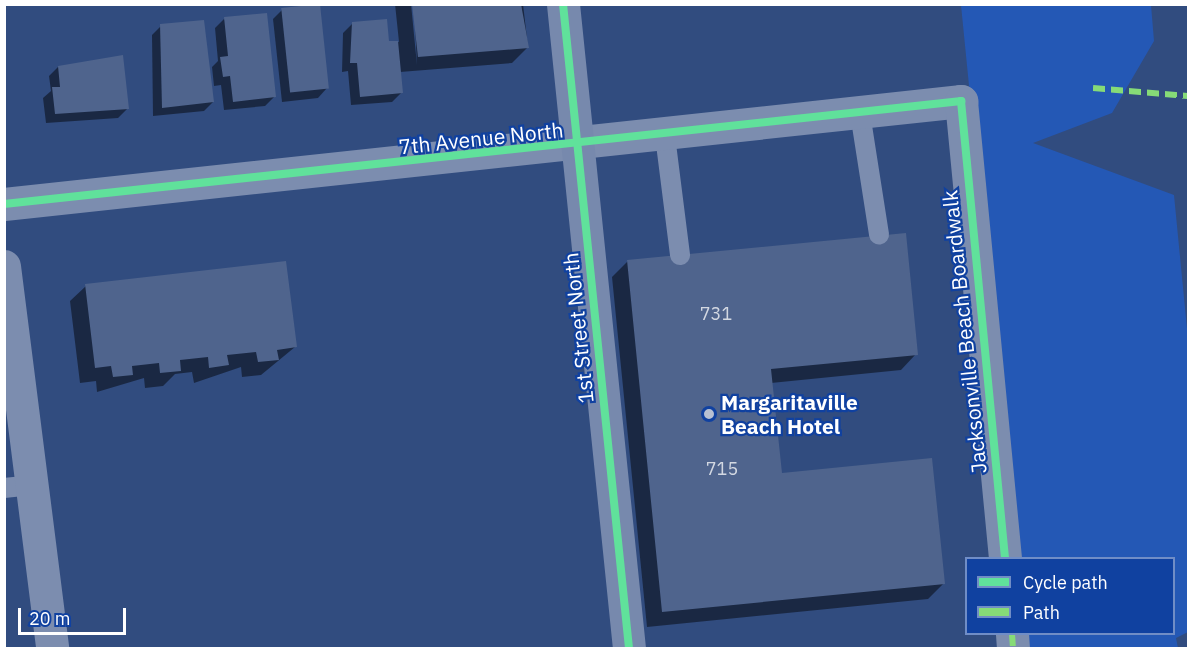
<!DOCTYPE html>
<html>
<head>
<meta charset="utf-8">
<style>
  body { margin:0 }
  #map { position:relative; width:1193px; height:653px; overflow:hidden; background:#314c7f; font-family:"IBM Plex Sans",sans-serif }
  div>[style] { position:absolute }
  .green>* { inset:0; background:#2458b5 }
  .shadow>* { inset:0; background:#0007 }
  .building>* { inset:0; background:#4f648d; transform-origin:0 0 }
  .lane>* { height:20px; margin:-10px; padding:0 10px; transform-origin:10px; border-radius:10px; background:#7c8daf }
  .street>* { height:33px; margin:-16.5px; padding:0 16.5px; transform-origin:16.5px; border-radius:16.5px; background:#7c8daf }
  .secondary>* { height:33px; margin:-16.5px; padding:0 16.5px; transform-origin:16.5px; border-radius:16.5px; background:#7789ad }
  .quiet>* { height:6px; margin-top:-3px; transform-origin:0; background:repeating-linear-gradient(90deg,#86db77 0 12px,transparent 0 18px) }
  .cycleway>* { height:8px; margin:-4px; padding:0 4px; transform-origin:4px; border-radius:4px; background:#60e19b }
  .dots>* { width:16px; height:16px; translate:-50% -50%; box-sizing:border-box; border:3px solid #1041a0; border-radius:50% }
  span { translate:-50% -50%; white-space:nowrap; text-align:center; line-height:1.15; -webkit-text-stroke:4.5px #1041a0; paint-order:stroke }
  .number-label { font-size:18px; color:#d3d8e2 }
  .number-label span { -webkit-text-stroke-width:0 }
  .street-label { font-size:21px; color:#fff }
  .poi-label { font-size:21px; color:#fff; font-weight:700 }
  .left { translate:0 -50%; text-align:left }
  .frame { position:absolute; inset:0; border:6px solid #fff; pointer-events:none }
  .legend { position:absolute; left:965px; top:557px; width:210px; height:78px; box-sizing:border-box; background:#1041a0; border:2px solid #708dc6; margin:0; padding:8px 10px; list-style:none; font-size:18px; color:#fff }
  .legend li { display:flex; align-items:center; gap:12px; height:30px }
  .legend b { width:30px; border:2px solid #708dc6 }
  .scale { position:absolute; left:18px; top:608px; width:108px; height:27px; box-sizing:border-box; border:3px solid #fff; border-top:0; padding-left:8px; font-size:18px; line-height:21px; white-space:nowrap; color:#fff; -webkit-text-stroke:4px #1041a0; paint-order:stroke }
</style>
</head>
<body>
<div id="map">
  <div class="green">
    <div style="clip-path:polygon(961px 5px,1151px 5px,1154px 41px,1112px 113px,1033px 143px,1174px 195px,1188px 339px,1188px 632px,1176px 638px,1178px 648px,1026px 648px,1024px 634px,1174px 634px,1174px 558px,1016px 558px)"></div>
  </div>
  <div class="shadow">
    <div style="clip-path:polygon(395px 4px,411px 4px,417px 65px,414px 4px,523px 4px,528px 47px,512px 63px,400px 72px,402px 92px,392px 102px,351px 105px,348px 71px,342px 72px,343px 33px,352px 24px,388px 43px,399px 42px)"></div>
    <div style="clip-path:polygon(282px 10px,327px 88px,318px 98px,282px 102px,273px 19px)"></div>
    <div style="clip-path:polygon(224px 19px,275px 96px,265px 106px,224px 110px,221px 85px,214px 86px,212px 67px,218px 61px,215px 28px)"></div>
    <div style="clip-path:polygon(161px 26px,213px 102px,204px 111px,153px 116px,152px 35px)"></div>
    <div style="clip-path:polygon(58px 67px,128px 108px,118px 118px,46px 123px,43px 98px,51px 91px,49px 76px)"></div>
    <div style="clip-path:polygon(628px 261px,916px 354px,901px 370px,771px 383px,780px 475px,943px 584px,928px 599px,647px 627px,612px 277px)"></div>
    <div style="clip-path:polygon(86px 286px,295px 347px,261px 375px,242px 377px,241px 367px,194px 383px,192px 372px,175px 374px,163px 386px,145px 388px,144px 378px,97px 392px,96px 381px,80px 383px,70px 301px)"></div>
  </div>
  <div class="building">
    <div style="left:320px;top:4px;width:85px;height:39px;rotate:84deg"></div>
    <div style="clip-path:polygon(412px 4px,521px 4px,529px 48px,418px 57px)"></div>
    <div style="clip-path:polygon(267px 13px,276px 97px,233px 102px,230px 76px,223px 77px,220px 57px,228px 56px,224px 17px)"></div>
    <div style="clip-path:polygon(387px 19px,389px 41px,398px 41px,403px 93px,360px 97px,357px 63px,350px 63px,352px 22px)"></div>
    <div style="clip-path:polygon(204px 20px,214px 102px,162px 108px,160px 24px)"></div>
    <div style="clip-path:polygon(123px 55px,129px 109px,55px 114px,52px 87px,60px 87px,58px 66px)"></div>
    <div style="clip-path:polygon(906px 233px,918px 355px,771px 369px,782px 473px,932px 458px,945px 584px,662px 612px,627px 260px)"></div>
    <div style="clip-path:polygon(286px 261px,297px 347px,277px 350px,279px 360px,258px 362px,256px 352px,227px 355px,229px 365px,209px 368px,208px 357px,180px 360px,181px 371px,160px 373px,159px 363px,132px 366px,133px 375px,113px 377px,111px 366px,95px 368px,85px 284px)"></div>
  </div>
  <div class="lane">
    <div style="left:860px;top:113px;width:123px;rotate:81.1deg"></div>
    <div style="left:665px;top:136px;width:120px;rotate:82.8deg"></div>
    <div style="left:4px;top:488px;width:28px;rotate:-6deg"></div>
  </div>
  <div class="street">
    <div style="left:4px;top:204px;width:963px;rotate:-6.14deg"></div>
    <div style="left:961px;top:101px;width:459px;rotate:84.5deg"></div>
    <div style="left:4px;top:266px;width:385px;rotate:82.8deg"></div>
    <div style="left:1012px;top:634px;width:14px;rotate:86deg"></div>
  </div>
  <div class="secondary">
    <div style="left:563px;top:4px;width:647px;rotate:84.15deg"></div>
  </div>
  <div class="quiet">
    <div style="left:1093px;top:88px;width:95px;rotate:4.8deg"></div>
    <div style="left:1012px;top:634px;width:14px;rotate:86deg"></div>
  </div>
  <div class="cycleway">
    <div style="left:563px;top:4px;width:647px;rotate:84.15deg"></div>
    <div style="left:4px;top:204px;width:963px;rotate:-6.14deg"></div>
    <div style="left:961px;top:101px;width:459px;rotate:84.5deg"></div>
  </div>
  <div class="dots">
    <div style="left:709px;top:414px;background:#b7c0d2"></div>
  </div>
  <div class="number-label">
    <span style="left:716px;top:314px">731</span>
    <span style="left:722px;top:469px">715</span>
  </div>
  <div class="street-label">
    <span style="left:481px;top:138px;rotate:-6deg">7th Avenue North</span>
    <span style="left:578px;top:328px;rotate:-96deg">1st Street North</span>
    <span style="left:964px;top:332px;rotate:-96deg">Jacksonville Beach Boardwalk</span>
  </div>
  <div class="poi-label">
    <span class="left" style="left:721px;top:414px">Margaritaville<br>Beach Hotel</span>
  </div>
  <div class="frame"></div>
  <ul class="legend">
  <li><b style="height:8px;background:#60e19b"></b>Cycle path</li>
  <li><b style="height:8px;background:#86db77"></b>Path</li>
  </ul>
  <div class="scale">20 m</div>
</div>
</body>
</html>
